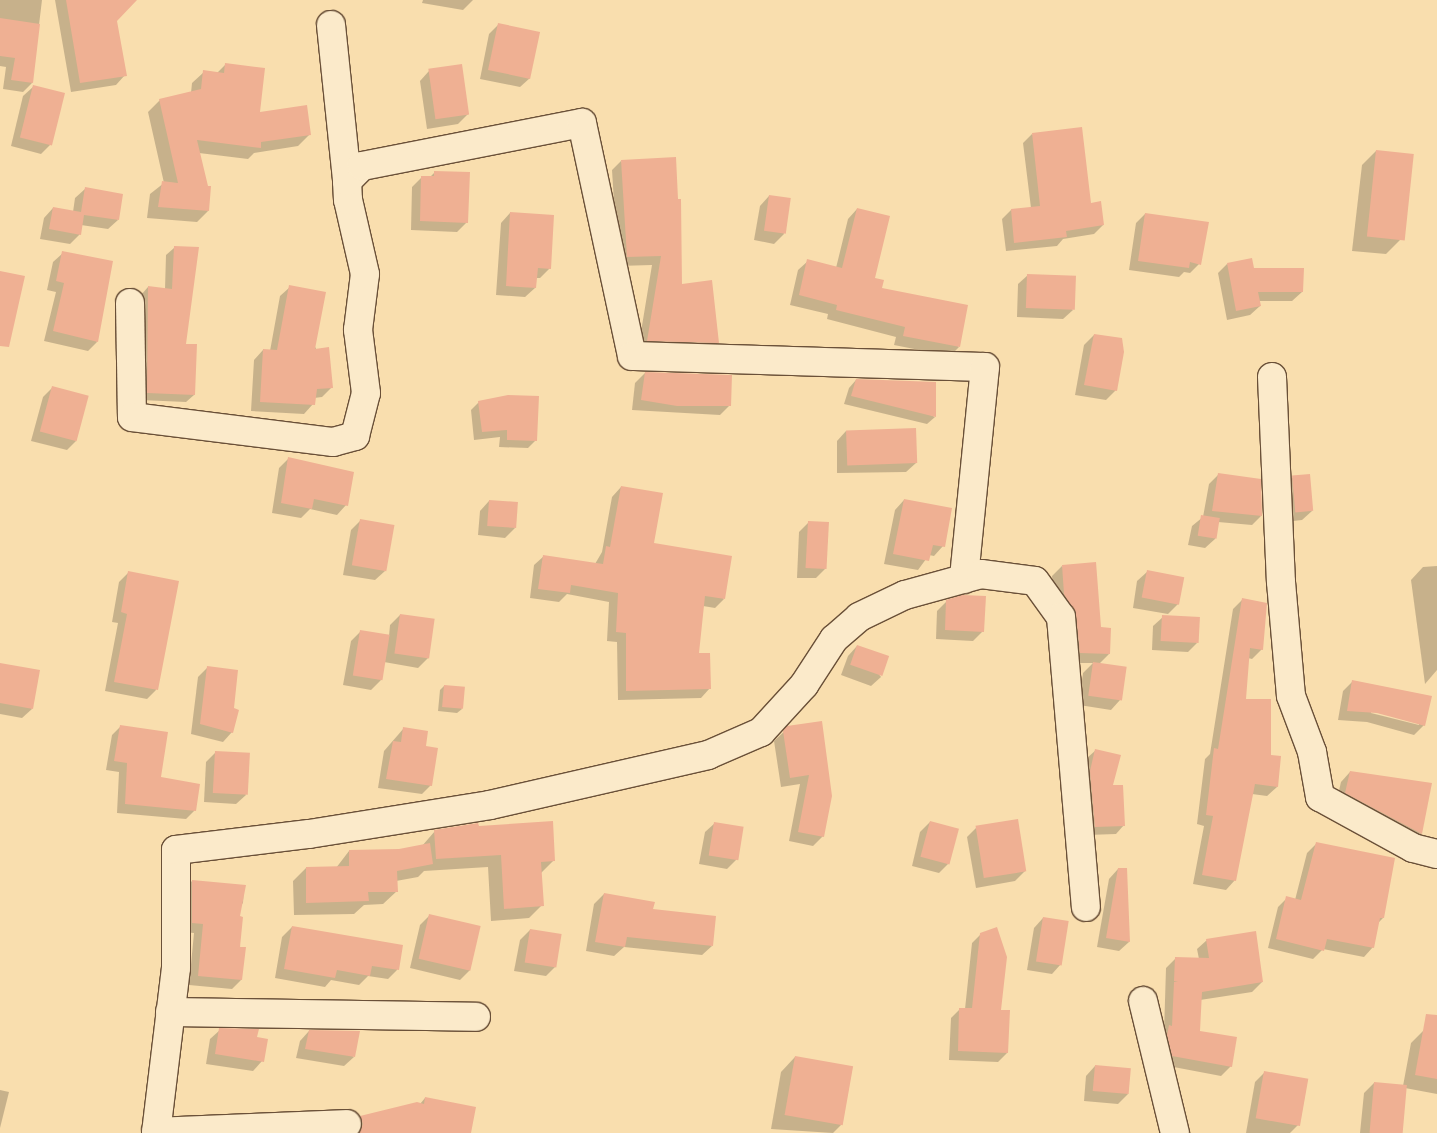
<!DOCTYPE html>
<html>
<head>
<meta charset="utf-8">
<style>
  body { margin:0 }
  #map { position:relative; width:1437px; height:1133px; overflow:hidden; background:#f9deae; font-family:"Libre Bodoni",serif }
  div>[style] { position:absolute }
  .shadow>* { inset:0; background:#0003 }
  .building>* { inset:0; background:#efb093; transform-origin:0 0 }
  .roads { filter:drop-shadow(1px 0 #6a5038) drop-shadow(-1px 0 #6a5038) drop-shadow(0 1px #6a5038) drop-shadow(0 -1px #6a5038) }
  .minor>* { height:28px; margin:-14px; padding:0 14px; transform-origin:14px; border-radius:14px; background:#fbeaca }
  span { translate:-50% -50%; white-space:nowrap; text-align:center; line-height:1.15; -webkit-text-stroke:4px #fbeaca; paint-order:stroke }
</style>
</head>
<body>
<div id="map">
  <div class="shadow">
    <div style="clip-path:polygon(0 0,42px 0,32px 83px,23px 92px,3px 89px,6px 67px,0 66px)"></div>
    <div style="clip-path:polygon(55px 0,134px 0,116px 20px,125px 75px,116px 85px,71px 92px)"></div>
    <div style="clip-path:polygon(423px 0,473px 0,463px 10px,422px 3px)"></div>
    <div style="clip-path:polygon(498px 25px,530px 78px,520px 87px,480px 79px,489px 34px)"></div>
    <div style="clip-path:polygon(226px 64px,258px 113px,310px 134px,298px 146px,254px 153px,248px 159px,199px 153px,208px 211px,197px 222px,147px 218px,150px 194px,164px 183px,148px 112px,160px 100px,191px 93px,192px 83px,204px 72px,217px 73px)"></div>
    <div style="clip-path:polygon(429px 71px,468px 114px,458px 124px,427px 129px,420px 81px)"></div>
    <div style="clip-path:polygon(33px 87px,51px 144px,41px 154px,11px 146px,23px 96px)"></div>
    <div style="clip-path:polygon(1032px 134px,1103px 225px,1094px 234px,1063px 239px,1057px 246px,1006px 251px,1002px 219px,1011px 210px,1031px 208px,1023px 143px)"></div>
    <div style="clip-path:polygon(1376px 151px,1413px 155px,1400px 240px,1386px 254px,1352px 251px,1362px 165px)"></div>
    <div style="clip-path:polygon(621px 161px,681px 285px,718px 343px,709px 352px,638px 350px,652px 265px,618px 266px,612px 170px)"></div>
    <div style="clip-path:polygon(435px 172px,467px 222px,457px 232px,411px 230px,412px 187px,422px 177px,430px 177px)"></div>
    <div style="clip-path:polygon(85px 189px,118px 220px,108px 229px,81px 225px,80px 234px,70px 244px,40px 239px,44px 218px,53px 208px,73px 212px,75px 198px)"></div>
    <div style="clip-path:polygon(769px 196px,784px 234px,774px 244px,754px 240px,760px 206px)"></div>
    <div style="clip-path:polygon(857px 209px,874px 279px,880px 289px,959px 347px,950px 356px,894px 345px,896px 337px,827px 319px,828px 314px,790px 305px,798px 270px,808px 261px,836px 268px,848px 219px)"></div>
    <div style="clip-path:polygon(510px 213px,550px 268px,540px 278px,536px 278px,535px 288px,525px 297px,496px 295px,501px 223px)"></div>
    <div style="clip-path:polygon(1145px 214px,1199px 264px,1190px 273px,1184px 272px,1179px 277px,1129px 270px,1136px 223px)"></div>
    <div style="clip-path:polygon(174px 248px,198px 249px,184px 345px,194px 395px,186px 402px,140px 400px,141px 295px,148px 287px,165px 289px,166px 255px)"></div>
    <div style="clip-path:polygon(63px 253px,97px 342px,88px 351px,44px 341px,56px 292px,47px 290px,53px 262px)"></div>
    <div style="clip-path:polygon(1227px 264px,1302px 292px,1292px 301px,1259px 301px,1260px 306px,1250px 315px,1227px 320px,1218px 273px)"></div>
    <div style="clip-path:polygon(1028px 275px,1073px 310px,1063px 319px,1017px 317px,1018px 284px)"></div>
    <div style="clip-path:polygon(290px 287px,332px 387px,322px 397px,314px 398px,313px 404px,304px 414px,251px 411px,254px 360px,263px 350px,270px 351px,280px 296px)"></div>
    <div style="clip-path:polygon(1094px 335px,1116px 390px,1106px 400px,1075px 395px,1084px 345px)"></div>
    <div style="clip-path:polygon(645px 373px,730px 405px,720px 415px,632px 410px,635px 383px)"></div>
    <div style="clip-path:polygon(856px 380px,935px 417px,927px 424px,844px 404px,849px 388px)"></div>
    <div style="clip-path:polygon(52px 388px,76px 441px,67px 450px,31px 441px,43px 397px)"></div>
    <div style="clip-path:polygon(479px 402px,536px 440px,528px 448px,499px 447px,500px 437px,474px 440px,471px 410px)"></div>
    <div style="clip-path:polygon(846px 431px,916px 463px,906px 472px,837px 473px,837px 441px)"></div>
    <div style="clip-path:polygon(289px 458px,346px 505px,337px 515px,310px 509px,301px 518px,272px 513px,279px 468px)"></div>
    <div style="clip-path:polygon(1218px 475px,1261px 516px,1252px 525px,1218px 522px,1215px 539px,1205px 548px,1188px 545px,1192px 526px,1203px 517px,1209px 484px)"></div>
    <div style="clip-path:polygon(1293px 477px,1312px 511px,1302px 520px,1284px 522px,1283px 487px)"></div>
    <div style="clip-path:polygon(621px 487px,653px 544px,724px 599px,715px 608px,703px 606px,698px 654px,710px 688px,701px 698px,618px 700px,617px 642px,607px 641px,609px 602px,567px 594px,559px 602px,530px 598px,534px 565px,544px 556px,595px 564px,602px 552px,612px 497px)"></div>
    <div style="clip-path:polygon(904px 500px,943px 546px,934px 556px,929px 555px,918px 570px,884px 564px,895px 510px)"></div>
    <div style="clip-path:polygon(489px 501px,515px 528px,505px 538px,478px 535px,480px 511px)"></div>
    <div style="clip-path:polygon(361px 520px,385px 571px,375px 580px,343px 575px,351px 530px)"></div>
    <div style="clip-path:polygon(808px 523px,826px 568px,816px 578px,797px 578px,799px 532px)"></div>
    <div style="clip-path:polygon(1062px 566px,1100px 629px,1109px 654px,1099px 664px,1120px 700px,1111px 710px,1079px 705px,1083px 673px,1093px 663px,1071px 663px,1055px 604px,1052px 576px)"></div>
    <div style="clip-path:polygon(1437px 566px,1437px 670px,1425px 684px,1411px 580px,1423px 567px)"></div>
    <div style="clip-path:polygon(129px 572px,156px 690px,147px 699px,105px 691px,118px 623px,112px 622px,119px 582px)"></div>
    <div style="clip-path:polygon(1147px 572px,1178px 604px,1168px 614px,1133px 608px,1137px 581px)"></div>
    <div style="clip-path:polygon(1242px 600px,1266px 604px,1262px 649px,1252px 659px,1248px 658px,1245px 700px,1270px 756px,1277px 787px,1267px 796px,1252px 794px,1235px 880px,1226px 890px,1193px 884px,1204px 826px,1197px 824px,1205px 759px,1210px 754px,1233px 609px)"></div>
    <div style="clip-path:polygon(947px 601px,983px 631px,973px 641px,936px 639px,937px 611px)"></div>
    <div style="clip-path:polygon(400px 615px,428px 658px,418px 668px,384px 662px,381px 680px,371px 690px,343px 685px,351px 641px,361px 631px,389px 636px,390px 625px)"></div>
    <div style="clip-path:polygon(1163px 617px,1197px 643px,1188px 652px,1152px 650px,1153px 626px)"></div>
    <div style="clip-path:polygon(857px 646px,881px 677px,871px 686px,841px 675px,848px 656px)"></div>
    <div style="clip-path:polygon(0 664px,32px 709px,22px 718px,0 714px)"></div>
    <div style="clip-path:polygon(207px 668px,232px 709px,232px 732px,223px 742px,191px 734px,198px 677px)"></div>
    <div style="clip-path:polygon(evenodd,1353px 681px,1424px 725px,1414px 735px,1367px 722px,1338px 720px,1343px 691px,1353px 681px,1371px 711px,1419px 723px,1419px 725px,1371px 713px,1371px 711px)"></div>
    <div style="clip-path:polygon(444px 686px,462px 709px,457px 713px,438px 711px,440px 690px)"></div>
    <div style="clip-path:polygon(821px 723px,823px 836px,813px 846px,789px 841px,800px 784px,781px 787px,774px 741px,788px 728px)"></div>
    <div style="clip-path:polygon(121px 726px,160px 778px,195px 810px,186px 819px,117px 813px,119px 772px,106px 770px,112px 735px)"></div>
    <div style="clip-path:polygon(404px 728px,425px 747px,431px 785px,422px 794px,378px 788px,384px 751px)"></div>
    <div style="clip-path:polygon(1096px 750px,1124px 825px,1116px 834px,1087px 835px,1082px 780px,1087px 758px)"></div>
    <div style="clip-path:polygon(216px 752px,246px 795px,236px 804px,204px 802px,206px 762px)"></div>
    <div style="clip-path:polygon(1350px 772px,1431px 784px,1421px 834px,1412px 843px,1336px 803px,1341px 782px)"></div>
    <div style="clip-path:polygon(930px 822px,948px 864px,939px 873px,912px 866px,920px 832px)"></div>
    <div style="clip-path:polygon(715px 823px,742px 828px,736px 860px,727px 869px,699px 864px,705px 832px)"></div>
    <div style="clip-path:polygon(477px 827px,554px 860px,541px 873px,542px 905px,529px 918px,491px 921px,488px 867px,424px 871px,418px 877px,396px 881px,397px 891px,383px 904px,364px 905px,354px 914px,294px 915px,293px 881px,306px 868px,336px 868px,349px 851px,399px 850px,422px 846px,435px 831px)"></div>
    <div style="clip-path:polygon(977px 827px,1025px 871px,1015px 881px,976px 888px,967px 837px)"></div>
    <div style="clip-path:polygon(1316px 844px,1383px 918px,1378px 923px,1373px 947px,1364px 957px,1323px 949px,1313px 959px,1268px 948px,1278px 907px,1287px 898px,1295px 900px,1307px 853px)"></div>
    <div style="clip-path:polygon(1118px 869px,1129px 942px,1119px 951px,1097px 947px,1109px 879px)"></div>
    <div style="clip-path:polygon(192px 881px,244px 886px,243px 903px,239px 907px,241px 980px,232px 989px,189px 985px,194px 933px,182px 932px,182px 891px)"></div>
    <div style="clip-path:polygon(604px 894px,652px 910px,712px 946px,702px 955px,624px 947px,614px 956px,586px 951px,594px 904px)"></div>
    <div style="clip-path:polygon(430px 915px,470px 970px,460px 980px,410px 968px,420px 925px)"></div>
    <div style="clip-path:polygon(1043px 918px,1061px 964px,1052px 974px,1027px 970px,1034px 928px)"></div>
    <div style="clip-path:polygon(292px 927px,402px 946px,397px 970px,388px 979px,368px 976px,359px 985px,331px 980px,325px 987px,275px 978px,282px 937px)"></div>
    <div style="clip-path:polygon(530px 930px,555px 967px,546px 976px,514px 971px,520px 940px)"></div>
    <div style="clip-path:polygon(981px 934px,1007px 1053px,998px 1062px,949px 1060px,951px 1018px,960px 1009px,965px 1009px,972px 943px)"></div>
    <div style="clip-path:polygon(1207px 940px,1262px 982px,1252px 992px,1200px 1000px,1198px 1032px,1231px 1066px,1221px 1076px,1163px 1065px,1166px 968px,1176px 958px,1199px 959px,1197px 949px)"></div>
    <div style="clip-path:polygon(220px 1030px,256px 1038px,262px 1061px,253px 1071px,206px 1064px,210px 1039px)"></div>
    <div style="clip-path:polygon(1424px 1030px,1437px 1032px,1437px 1094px,1405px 1088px,1401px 1133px,1360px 1133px,1364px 1093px,1374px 1083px,1403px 1086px,1411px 1043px)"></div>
    <div style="clip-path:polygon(309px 1031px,354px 1057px,344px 1066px,296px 1058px,300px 1041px)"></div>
    <div style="clip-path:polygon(795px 1057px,842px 1124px,833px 1133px,771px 1129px,781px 1072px)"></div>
    <div style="clip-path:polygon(1095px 1066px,1128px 1094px,1118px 1104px,1084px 1101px,1086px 1076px)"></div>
    <div style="clip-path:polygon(1265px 1072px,1298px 1125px,1290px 1133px,1246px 1133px,1255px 1082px)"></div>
    <div style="clip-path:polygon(0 1090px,9px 1092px,0 1128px)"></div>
    <div style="clip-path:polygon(425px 1098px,470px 1133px,350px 1133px,350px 1129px,361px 1117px,420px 1104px)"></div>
  </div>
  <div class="building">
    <div style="clip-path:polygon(66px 0,137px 0,117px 21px,127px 76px,80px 83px)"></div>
    <div style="clip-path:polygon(0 18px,40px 24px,33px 83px,11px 80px,15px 58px,0 56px)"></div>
    <div style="left:498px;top:23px;width:43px;height:48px;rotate:12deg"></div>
    <div style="clip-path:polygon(225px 63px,265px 68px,260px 112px,307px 105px,311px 135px,261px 142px,261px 148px,197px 140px,208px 186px,211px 186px,209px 211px,158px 207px,162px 181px,178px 183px,159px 99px,201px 89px,203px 70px,224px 73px)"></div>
    <div style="left:462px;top:64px;width:51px;height:34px;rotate:82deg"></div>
    <div style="left:33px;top:85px;width:33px;height:54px;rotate:14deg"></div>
    <div style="clip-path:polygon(1082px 127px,1091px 203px,1101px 201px,1104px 225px,1066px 231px,1067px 237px,1014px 243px,1011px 209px,1040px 206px,1032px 133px)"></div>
    <div style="left:1376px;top:150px;width:38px;height:87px;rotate:6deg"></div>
    <div style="clip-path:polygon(676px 157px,678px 199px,681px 199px,682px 284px,712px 280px,719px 343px,647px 341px,661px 256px,627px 257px,621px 160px)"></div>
    <div style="clip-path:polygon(434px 171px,470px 172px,468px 223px,420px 221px,421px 176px,434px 176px)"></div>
    <div style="clip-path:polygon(85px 187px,123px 194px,119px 220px,84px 215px,81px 235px,49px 229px,53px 207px,81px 212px)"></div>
    <div style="left:769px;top:195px;width:22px;height:36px;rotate:8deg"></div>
    <div style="clip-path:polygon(857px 208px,890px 216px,875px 278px,884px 280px,882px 288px,968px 305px,960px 347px,903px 336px,905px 327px,836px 310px,837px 305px,799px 295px,807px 259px,842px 268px)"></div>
    <div style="clip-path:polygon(510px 212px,554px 215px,551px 269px,538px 268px,536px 288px,506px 286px)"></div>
    <div style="clip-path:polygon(1145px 213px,1209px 222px,1201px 265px,1190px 262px,1189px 268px,1138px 261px)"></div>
    <div style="clip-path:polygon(174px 246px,199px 247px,186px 344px,197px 344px,195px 395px,147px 393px,148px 286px,172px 289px)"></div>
    <div style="clip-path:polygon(62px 251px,113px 261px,98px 342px,53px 331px,64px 283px,56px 281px)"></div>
    <div style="clip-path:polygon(1252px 258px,1254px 268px,1304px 268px,1303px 292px,1258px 292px,1261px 306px,1236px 311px,1227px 263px)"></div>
    <div style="clip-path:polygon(0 271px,25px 276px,9px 347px,0 346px)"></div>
    <div style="left:1027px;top:274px;width:49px;height:34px;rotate:2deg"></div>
    <div style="clip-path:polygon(289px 285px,326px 292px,315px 349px,329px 347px,333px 388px,317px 389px,315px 405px,260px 402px,263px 349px,277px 350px)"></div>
    <div style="clip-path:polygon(1094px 334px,1122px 338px,1124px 352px,1117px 391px,1084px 385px)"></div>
    <div style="clip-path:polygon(645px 372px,732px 375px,731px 406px,677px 406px,641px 400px)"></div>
    <div style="clip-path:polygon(856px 379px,936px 382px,936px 417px,851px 396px)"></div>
    <div style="left:52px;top:386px;width:38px;height:47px;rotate:15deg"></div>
    <div style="clip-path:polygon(508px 395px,539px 396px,537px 441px,507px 440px,507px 430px,482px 432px,478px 401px)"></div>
    <div style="left:916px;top:428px;width:35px;height:70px;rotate:88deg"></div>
    <div style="clip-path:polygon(288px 457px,354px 472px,348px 506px,314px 499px,312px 509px,281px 503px)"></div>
    <div style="clip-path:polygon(1218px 473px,1261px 479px,1262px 516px,1212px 511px)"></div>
    <div style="left:1310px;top:474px;width:37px;height:18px;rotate:85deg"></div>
    <div style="clip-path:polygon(621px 486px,663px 493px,654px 543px,732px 556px,725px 599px,705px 596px,699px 653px,710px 653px,711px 689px,626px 691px,626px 633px,616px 632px,618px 593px,571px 585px,570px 593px,538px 589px,543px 555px,603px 564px,606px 546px,610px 547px)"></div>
    <div style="clip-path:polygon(904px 499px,952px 508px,945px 547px,933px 545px,929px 561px,893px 554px)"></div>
    <div style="left:489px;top:500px;width:29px;height:26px;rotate:4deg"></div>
    <div style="left:1201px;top:515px;width:19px;height:21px;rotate:9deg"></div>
    <div style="left:360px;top:519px;width:35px;height:47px;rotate:10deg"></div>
    <div style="left:808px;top:521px;width:21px;height:47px;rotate:3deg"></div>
    <div style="clip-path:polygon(1096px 562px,1101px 627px,1111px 628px,1110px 654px,1080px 653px,1076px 615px,1064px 594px,1062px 565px)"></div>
    <div style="left:1147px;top:570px;width:38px;height:28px;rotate:11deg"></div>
    <div style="clip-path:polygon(128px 571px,179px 581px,158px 690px,114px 682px,127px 614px,121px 612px)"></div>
    <div style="clip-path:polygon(962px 595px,986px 596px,984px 632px,945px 630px,946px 600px)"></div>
    <div style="clip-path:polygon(1242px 598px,1267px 603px,1263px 650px,1250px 648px,1246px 699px,1271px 699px,1271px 755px,1281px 756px,1278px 787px,1255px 784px,1236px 881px,1202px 875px,1213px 816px,1206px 815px,1214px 748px,1218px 749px)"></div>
    <div style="left:400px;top:614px;width:35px;height:40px;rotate:8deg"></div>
    <div style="left:1162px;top:615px;width:38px;height:26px;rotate:3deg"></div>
    <div style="left:360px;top:630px;width:30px;height:46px;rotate:9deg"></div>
    <div style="left:857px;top:645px;width:34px;height:21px;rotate:19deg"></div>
    <div style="left:1093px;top:662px;width:34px;height:34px;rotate:8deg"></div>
    <div style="clip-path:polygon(0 663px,40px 670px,33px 709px,0 703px)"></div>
    <div style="clip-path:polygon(207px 666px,238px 670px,234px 708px,239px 710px,233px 733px,200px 724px)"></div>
    <div style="clip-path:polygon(1352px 680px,1432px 696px,1425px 726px,1377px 713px,1347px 711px)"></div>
    <div style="left:444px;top:685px;width:21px;height:22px;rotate:5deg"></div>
    <div style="clip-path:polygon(822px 721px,832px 796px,824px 837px,798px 832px,809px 775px,790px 778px,783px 731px,787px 726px)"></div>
    <div style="clip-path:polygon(120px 725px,168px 732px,161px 777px,200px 784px,196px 811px,125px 804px,127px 763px,114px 761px)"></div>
    <div style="clip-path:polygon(403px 727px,428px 731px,426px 746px,438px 748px,432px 786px,386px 779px,393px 741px,401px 742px)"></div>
    <div style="clip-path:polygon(1095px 749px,1121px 755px,1113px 785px,1123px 785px,1125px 826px,1095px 827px,1090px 771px)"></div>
    <div style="left:215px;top:751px;width:35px;height:42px;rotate:3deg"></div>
    <div style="clip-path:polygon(1350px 771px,1432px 783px,1422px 834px,1345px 793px)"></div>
    <div style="left:1018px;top:819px;width:53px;height:43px;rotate:81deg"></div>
    <div style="clip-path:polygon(553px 821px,555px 861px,541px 862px,544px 906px,504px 909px,501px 855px,436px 859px,434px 830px,478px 823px,479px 826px)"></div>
    <div style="left:930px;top:821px;width:30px;height:37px;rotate:15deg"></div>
    <div style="left:714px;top:822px;width:30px;height:34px;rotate:9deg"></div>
    <div style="clip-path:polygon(1316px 842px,1395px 858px,1384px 918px,1380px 918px,1374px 948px,1327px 939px,1324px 951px,1276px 939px,1286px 896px,1301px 900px)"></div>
    <div style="clip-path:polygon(430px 843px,433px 864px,397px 871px,398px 892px,368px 892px,369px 901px,306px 903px,306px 867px,349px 866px,349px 850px,399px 849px)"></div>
    <div style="clip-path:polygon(1118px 868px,1127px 868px,1130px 942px,1106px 938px)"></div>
    <div style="clip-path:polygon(192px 880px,246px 885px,240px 916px,243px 917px,240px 947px,246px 947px,242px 980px,198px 976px,203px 924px,192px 923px)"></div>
    <div style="clip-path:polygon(604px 893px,655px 902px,653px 909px,716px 916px,713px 946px,627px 937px,625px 947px,595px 942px)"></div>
    <div style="left:429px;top:914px;width:53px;height:46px;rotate:13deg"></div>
    <div style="left:1043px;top:917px;width:26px;height:45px;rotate:9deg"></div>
    <div style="clip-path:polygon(292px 926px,403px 945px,399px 970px,372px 966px,370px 976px,337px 970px,335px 978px,284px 969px)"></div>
    <div style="clip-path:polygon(997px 927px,1007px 957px,1001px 1010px,1010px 1010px,1008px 1053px,958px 1051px,959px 1008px,972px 1008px,980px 933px)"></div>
    <div style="left:530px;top:929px;width:32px;height:34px;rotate:9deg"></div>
    <div style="clip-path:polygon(1256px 931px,1263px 982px,1202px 992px,1200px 1031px,1237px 1037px,1232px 1067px,1172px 1056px,1167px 1035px,1169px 1025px,1172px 1026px,1174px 982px,1178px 982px,1174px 981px,1175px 957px,1209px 958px,1206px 939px)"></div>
    <div style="clip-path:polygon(1426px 1014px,1437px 1015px,1437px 1079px,1415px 1075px)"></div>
    <div style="clip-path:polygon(219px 1028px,259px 1029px,257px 1037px,268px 1039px,264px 1062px,215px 1054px)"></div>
    <div style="clip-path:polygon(309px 1030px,360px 1031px,355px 1057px,305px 1049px)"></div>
    <div style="left:795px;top:1056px;width:59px;height:60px;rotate:10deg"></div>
    <div style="left:1095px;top:1065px;width:36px;height:26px;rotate:5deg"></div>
    <div style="left:1264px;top:1071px;width:45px;height:48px;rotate:10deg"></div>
    <div style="left:1374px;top:1082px;width:33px;height:51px;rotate:5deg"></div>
    <div style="clip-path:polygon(425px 1097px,476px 1107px,471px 1133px,359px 1133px,363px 1124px,360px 1116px,417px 1102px,424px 1104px)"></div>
  </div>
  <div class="roads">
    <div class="minor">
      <div style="left:331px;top:25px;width:157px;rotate:84.1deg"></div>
      <div style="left:130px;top:303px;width:114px;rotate:89deg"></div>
      <div style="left:132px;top:417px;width:203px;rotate:7.1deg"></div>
      <div style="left:333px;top:442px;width:23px;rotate:-15deg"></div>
      <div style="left:355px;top:436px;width:44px;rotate:-75.7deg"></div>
      <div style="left:366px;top:393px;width:64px;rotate:-97.2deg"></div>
      <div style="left:358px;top:330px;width:56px;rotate:-82.9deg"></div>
      <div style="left:365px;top:274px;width:76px;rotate:-102.9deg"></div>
      <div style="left:348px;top:200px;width:19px;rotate:-93deg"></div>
      <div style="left:347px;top:181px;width:21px;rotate:-45deg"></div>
      <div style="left:362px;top:166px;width:224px;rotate:-11.1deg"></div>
      <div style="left:582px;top:123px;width:238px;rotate:77.9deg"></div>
      <div style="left:632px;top:356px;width:353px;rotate:1.8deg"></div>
      <div style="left:985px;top:367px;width:213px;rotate:95.7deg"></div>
      <div style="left:1272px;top:377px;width:205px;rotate:87.5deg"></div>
      <div style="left:1281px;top:582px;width:114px;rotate:85deg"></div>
      <div style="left:1291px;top:696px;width:60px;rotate:69.4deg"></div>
      <div style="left:1312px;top:752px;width:46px;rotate:79.9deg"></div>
      <div style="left:1320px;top:797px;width:106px;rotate:28.7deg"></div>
      <div style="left:1413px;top:848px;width:25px;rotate:14deg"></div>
      <div style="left:1143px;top:1001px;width:136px;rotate:76.4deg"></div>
      <div style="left:170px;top:1012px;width:306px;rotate:0.9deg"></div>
      <div style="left:156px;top:1132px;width:191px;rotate:-2.4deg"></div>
      <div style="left:156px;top:1133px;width:166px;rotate:-83.1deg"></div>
      <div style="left:176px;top:968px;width:118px;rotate:-90deg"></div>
      <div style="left:176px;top:850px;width:134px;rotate:-6.9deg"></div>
      <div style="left:309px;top:834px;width:183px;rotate:-9.1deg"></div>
      <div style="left:490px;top:805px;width:224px;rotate:-12.9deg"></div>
      <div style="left:708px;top:755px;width:58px;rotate:-23.5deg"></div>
      <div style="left:761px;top:732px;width:64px;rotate:-47.5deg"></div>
      <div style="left:804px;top:685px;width:55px;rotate:-56.9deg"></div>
      <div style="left:834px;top:639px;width:33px;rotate:-41deg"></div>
      <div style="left:859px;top:617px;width:51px;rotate:-25.6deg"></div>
      <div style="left:905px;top:595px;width:79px;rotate:-15.4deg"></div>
      <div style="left:981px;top:574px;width:54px;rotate:7.4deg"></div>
      <div style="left:1035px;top:581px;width:44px;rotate:54.2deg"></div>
      <div style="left:1061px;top:617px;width:291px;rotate:85.1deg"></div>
    </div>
  </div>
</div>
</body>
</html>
